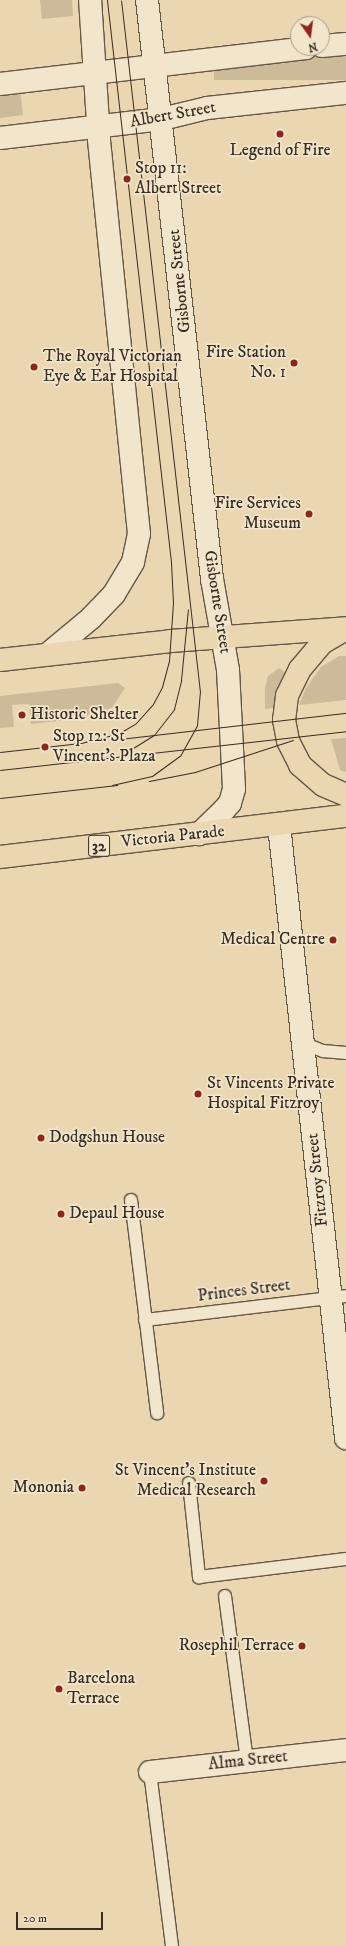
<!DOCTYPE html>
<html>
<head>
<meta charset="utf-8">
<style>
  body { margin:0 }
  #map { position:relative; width:346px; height:1946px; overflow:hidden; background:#ead7b1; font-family:"IM FELL DW Pica",serif }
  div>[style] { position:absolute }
  .green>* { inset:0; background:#ccba99; transform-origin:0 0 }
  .roads { filter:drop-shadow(1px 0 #655746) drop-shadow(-1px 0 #655746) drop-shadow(0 1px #655746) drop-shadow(0 -1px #655746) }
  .lane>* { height:12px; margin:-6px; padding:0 6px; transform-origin:6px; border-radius:6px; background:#f1e5cc }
  .street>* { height:22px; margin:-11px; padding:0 11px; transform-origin:11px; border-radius:11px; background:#f1e5cc }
  .secondary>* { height:22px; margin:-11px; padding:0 11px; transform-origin:11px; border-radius:11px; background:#f1e5cc }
  .primary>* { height:22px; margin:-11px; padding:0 11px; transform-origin:11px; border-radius:11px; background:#ead7b1 }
  .tram>* { height:1px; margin:-0.5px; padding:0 0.5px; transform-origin:0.5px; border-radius:0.5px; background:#392c22 }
  .dots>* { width:11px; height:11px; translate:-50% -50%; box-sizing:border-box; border:2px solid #f1e5cc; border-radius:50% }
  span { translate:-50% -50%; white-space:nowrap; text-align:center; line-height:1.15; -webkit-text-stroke:3.5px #f1e5cc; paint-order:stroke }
  .shield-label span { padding:1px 3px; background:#f1e5cc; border:1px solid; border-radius:3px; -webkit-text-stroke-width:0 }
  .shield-label { font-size:16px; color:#392c22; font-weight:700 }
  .street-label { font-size:17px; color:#392c22 }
  .poi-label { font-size:17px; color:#392c22 }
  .left { translate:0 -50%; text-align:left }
  .right { translate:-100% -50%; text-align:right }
  .north { position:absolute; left:290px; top:16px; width:40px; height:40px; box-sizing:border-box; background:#f1e5cc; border:1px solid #a79b88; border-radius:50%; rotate:166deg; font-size:11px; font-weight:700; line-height:16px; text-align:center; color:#392c22 }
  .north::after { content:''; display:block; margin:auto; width:14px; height:18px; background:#8f2418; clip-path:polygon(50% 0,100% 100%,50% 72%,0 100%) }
  .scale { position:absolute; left:16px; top:1912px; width:87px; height:18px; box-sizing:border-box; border:2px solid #392c22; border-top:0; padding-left:5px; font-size:12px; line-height:14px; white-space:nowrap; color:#392c22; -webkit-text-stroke:3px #f1e5cc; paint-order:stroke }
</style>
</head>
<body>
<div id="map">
  <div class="green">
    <div style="clip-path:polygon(40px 0,72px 0,73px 16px,42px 19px)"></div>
    <div style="left:346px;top:56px;width:24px;height:132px;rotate:90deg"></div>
    <div style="clip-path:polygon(20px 89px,23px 115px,0 118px,0 91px)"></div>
    <div style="clip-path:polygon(339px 656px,346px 656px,346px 700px,299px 705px,306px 688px,321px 667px)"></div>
    <div style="clip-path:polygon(279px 668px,286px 673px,277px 690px,273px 708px,265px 709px,265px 688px,268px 676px)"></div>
    <div style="clip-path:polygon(118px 683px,125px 688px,112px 708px,75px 719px,31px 724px,29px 704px,12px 705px,14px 727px,0 728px,0 696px)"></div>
    <div style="clip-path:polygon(346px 738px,346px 772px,340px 770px,331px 739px)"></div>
  </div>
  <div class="roads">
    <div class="lane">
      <div style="left:303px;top:1043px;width:22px;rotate:22deg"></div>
      <div style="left:323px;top:1051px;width:23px;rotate:5deg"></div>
      <div style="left:131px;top:1200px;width:215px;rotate:83deg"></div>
      <div style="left:145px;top:1320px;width:202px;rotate:-6.8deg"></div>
      <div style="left:189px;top:1483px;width:95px;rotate:83.9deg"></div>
      <div style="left:199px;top:1577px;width:148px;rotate:-7deg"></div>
      <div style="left:225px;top:1596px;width:166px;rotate:82.4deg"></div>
      <div style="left:150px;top:1772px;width:175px;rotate:82.8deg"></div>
    </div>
    <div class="street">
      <div style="left:279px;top:825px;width:617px;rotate:83.76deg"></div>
      <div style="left:150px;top:1772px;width:197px;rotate:-6.4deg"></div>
    </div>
    <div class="secondary">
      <div style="left:147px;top:0;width:583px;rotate:83.59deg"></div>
      <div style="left:212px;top:579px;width:92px;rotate:80deg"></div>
      <div style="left:228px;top:670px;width:119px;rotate:87.1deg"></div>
      <div style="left:234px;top:789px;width:15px;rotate:106deg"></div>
      <div style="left:230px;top:803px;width:9px;rotate:131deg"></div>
      <div style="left:224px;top:810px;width:35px;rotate:136deg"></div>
      <div style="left:322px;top:46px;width:24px;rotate:-5deg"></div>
      <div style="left:0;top:84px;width:308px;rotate:-6.7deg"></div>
      <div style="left:0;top:138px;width:163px;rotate:-6.7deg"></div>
      <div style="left:162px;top:119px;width:46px;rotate:-13.7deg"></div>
      <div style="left:207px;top:108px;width:140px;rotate:-6.2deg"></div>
      <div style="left:48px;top:654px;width:56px;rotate:-39.9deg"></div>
      <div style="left:91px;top:618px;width:33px;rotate:-46deg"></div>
      <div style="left:114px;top:594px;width:37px;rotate:-59deg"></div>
      <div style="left:133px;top:562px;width:29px;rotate:-78deg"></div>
      <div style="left:139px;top:534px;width:398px;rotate:-95.8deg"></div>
      <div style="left:99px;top:138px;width:138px;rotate:-93.7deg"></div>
    </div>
    <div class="primary">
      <div style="left:346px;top:629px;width:28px;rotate:150deg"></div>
      <div style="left:322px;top:643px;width:34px;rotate:130deg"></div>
      <div style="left:300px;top:669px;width:30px;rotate:116deg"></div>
      <div style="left:287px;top:696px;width:24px;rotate:97deg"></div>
      <div style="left:284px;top:720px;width:21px;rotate:79deg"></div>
      <div style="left:288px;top:741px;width:27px;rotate:63deg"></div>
      <div style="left:300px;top:765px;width:30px;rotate:41deg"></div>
      <div style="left:323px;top:785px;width:25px;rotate:23deg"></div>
      <div style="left:0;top:660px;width:172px;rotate:-6.3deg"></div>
      <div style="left:171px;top:641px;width:175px;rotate:-4.2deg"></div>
      <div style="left:0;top:857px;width:348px;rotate:-6.8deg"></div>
    </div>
  </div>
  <div class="tram">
    <div style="left:111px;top:740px;width:237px;rotate:-6.6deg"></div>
    <div style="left:0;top:752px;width:81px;rotate:-6.3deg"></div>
    <div style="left:81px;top:743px;width:38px;rotate:-14deg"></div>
    <div style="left:118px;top:734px;width:21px;rotate:-31deg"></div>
    <div style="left:136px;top:723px;width:25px;rotate:-48deg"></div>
    <div style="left:153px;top:704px;width:19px;rotate:-62deg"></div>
    <div style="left:162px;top:687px;width:27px;rotate:-75deg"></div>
    <div style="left:169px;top:661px;width:58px;rotate:-86.1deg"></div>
    <div style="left:173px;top:603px;width:41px;rotate:-92.8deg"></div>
    <div style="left:171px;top:562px;width:566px;rotate:-96.5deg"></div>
    <div style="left:125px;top:753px;width:34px;rotate:-32deg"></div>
    <div style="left:154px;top:735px;width:33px;rotate:-52deg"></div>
    <div style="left:174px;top:709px;width:30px;rotate:-76deg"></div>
    <div style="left:181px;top:680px;width:71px;rotate:-84.4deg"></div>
    <div style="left:0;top:770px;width:348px;rotate:-6.4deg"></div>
    <div style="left:149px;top:781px;width:47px;rotate:-11.1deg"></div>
    <div style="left:195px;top:772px;width:103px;rotate:-18.1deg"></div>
    <div style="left:112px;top:785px;width:41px;rotate:-12.7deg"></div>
    <div style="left:152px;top:776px;width:34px;rotate:-36deg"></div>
    <div style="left:180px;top:756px;width:35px;rotate:-61deg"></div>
    <div style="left:197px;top:725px;width:33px;rotate:-85deg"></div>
    <div style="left:200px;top:692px;width:696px;rotate:-96.51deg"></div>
    <div style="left:0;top:798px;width:118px;rotate:-6.3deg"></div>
  </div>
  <div class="dots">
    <div style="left:280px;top:134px;background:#8f2418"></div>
    <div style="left:127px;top:179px;background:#8f2418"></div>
    <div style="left:294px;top:363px;background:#8f2418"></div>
    <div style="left:34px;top:367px;background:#8f2418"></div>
    <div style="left:309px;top:514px;background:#8f2418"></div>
    <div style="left:22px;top:715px;background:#8f2418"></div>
    <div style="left:45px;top:747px;background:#8f2418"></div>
    <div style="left:333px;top:940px;background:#8f2418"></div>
    <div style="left:198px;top:1094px;background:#8f2418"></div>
    <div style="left:41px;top:1138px;background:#8f2418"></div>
    <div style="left:61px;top:1214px;background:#8f2418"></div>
    <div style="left:264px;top:1481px;background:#8f2418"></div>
    <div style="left:82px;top:1488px;background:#8f2418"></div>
    <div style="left:302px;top:1646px;background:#8f2418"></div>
    <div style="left:59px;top:1689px;background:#8f2418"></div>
  </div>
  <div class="shield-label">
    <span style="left:99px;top:846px">32</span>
  </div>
  <div class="street-label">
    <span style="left:173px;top:115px;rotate:-10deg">Albert Street</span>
    <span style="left:180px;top:281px;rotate:-96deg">Gisborne Street</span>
    <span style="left:217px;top:602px;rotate:81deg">Gisborne Street</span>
    <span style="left:173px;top:837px;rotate:-6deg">Victoria Parade</span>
    <span style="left:318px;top:1180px;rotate:-96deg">Fitzroy Street</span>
    <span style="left:244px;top:1291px;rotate:-7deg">Princes Street</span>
    <span style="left:248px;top:1761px;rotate:-6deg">Alma Street</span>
  </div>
  <div class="poi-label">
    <span style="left:280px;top:151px">Legend of Fire</span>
    <span class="left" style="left:135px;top:179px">Stop 11:<br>Albert Street</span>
    <span class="right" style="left:286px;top:363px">Fire Station<br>No. 1</span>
    <span class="left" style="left:43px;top:367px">The Royal Victorian<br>Eye &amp; Ear Hospital</span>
    <span class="right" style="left:301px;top:514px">Fire Services<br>Museum</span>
    <span class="left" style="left:30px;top:715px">Historic Shelter</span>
    <span class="left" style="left:53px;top:747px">Stop 12: St<br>Vincent's Plaza</span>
    <span class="right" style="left:325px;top:940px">Medical Centre</span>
    <span class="left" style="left:207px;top:1094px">St Vincents Private<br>Hospital Fitzroy</span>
    <span class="left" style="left:49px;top:1138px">Dodgshun House</span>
    <span class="left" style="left:69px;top:1214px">Depaul House</span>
    <span class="right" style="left:256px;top:1481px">St Vincent's Institute<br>Medical Research</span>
    <span class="right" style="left:74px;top:1488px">Mononia</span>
    <span class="right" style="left:294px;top:1646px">Rosephil Terrace</span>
    <span class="left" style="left:67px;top:1689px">Barcelona<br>Terrace</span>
  </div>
  <div class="north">N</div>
  <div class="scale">20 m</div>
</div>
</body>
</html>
